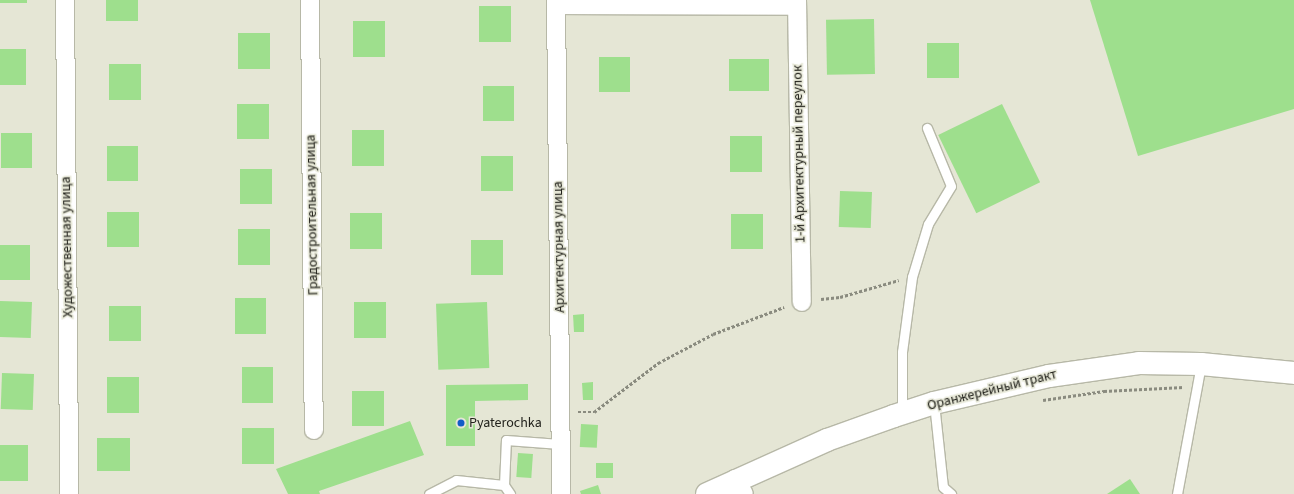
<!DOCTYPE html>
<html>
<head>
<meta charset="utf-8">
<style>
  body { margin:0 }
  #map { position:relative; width:1294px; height:494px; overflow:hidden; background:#e5e6d5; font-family:"Source Sans 3",sans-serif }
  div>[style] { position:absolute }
  .building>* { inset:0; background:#9edf8d; transform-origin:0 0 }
  .path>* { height:2.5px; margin-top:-1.25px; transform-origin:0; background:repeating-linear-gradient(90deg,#8a8b7f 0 3px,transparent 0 5px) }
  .roads { filter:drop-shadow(1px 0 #b7b8a7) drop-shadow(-1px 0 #b7b8a7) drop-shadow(0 1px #b7b8a7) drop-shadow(0 -1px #b7b8a7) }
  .lane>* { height:9px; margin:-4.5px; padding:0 4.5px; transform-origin:4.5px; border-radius:4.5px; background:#fff }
  .street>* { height:18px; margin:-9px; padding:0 9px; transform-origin:9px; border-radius:9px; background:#fff }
  .secondary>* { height:22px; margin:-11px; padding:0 11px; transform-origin:11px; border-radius:11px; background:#fff }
  .dots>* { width:11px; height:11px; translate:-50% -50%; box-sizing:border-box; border:2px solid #e5e6d5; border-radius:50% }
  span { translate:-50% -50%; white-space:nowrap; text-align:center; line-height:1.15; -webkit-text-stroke:3px #e5e6d5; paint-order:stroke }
  .street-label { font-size:14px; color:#22221c }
  .poi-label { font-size:14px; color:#22221c }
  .left { translate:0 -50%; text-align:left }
</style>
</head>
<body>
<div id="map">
  <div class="building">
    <div style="left:0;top:0;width:27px;height:3px"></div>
    <div style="left:106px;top:0;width:32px;height:21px"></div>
    <div style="clip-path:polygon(1090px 0,1294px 0,1294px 109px,1138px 156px)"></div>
    <div style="left:479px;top:6px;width:32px;height:36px"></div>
    <div style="left:874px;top:19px;width:55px;height:48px;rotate:89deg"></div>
    <div style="left:353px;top:21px;width:32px;height:36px"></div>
    <div style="left:270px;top:33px;width:36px;height:32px;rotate:90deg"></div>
    <div style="left:927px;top:43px;width:32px;height:35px"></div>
    <div style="left:0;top:49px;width:26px;height:36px"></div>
    <div style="left:599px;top:57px;width:31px;height:35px"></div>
    <div style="left:729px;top:59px;width:40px;height:32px"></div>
    <div style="left:109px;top:64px;width:32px;height:36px"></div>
    <div style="left:483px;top:86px;width:31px;height:35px"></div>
    <div style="left:237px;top:104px;width:32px;height:35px"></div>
    <div style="left:1002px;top:104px;width:87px;height:71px;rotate:64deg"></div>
    <div style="left:352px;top:130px;width:32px;height:36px"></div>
    <div style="left:1px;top:133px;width:31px;height:35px"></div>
    <div style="left:730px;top:136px;width:32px;height:36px"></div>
    <div style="left:107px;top:146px;width:31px;height:35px"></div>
    <div style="left:481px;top:156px;width:32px;height:35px"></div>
    <div style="left:240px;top:169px;width:32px;height:35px"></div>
    <div style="left:840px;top:191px;width:32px;height:36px;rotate:2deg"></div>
    <div style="left:107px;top:212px;width:32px;height:35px"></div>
    <div style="left:350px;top:213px;width:32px;height:36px"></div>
    <div style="left:731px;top:214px;width:32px;height:35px"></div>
    <div style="left:238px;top:229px;width:32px;height:36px"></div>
    <div style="left:471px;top:240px;width:32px;height:35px"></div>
    <div style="left:0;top:245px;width:30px;height:35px"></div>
    <div style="left:235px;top:298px;width:31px;height:36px"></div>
    <div style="left:0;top:301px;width:32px;height:36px;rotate:2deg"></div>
    <div style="left:354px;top:302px;width:32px;height:36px"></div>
    <div style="left:487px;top:302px;width:66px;height:51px;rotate:88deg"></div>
    <div style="left:109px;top:306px;width:32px;height:35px"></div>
    <div style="clip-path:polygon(584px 314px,584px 332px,574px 332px,573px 315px)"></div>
    <div style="left:242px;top:367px;width:31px;height:36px"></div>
    <div style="left:2px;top:373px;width:32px;height:36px;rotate:2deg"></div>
    <div style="left:107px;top:377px;width:32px;height:36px"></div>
    <div style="clip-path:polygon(593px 382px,593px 400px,583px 400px,582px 383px)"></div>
    <div style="clip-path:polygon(528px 384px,528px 400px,475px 401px,475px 446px,446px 446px,446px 385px)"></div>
    <div style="left:352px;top:391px;width:32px;height:35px"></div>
    <div style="clip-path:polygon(410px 421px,424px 455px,319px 491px,320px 494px,288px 494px,276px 469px)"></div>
    <div style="left:581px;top:424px;width:17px;height:23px;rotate:3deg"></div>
    <div style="left:242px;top:428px;width:32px;height:36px"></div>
    <div style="left:97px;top:438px;width:33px;height:33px"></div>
    <div style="left:0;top:445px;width:28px;height:36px"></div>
    <div style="left:518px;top:453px;width:15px;height:24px;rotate:4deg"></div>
    <div style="left:613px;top:463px;width:15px;height:17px;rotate:90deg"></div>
    <div style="clip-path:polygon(1130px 479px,1140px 494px,1107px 494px)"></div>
    <div style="clip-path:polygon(598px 485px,601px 494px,581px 494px,580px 491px)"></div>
  </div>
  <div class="path">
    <div style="left:821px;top:299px;width:19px;rotate:-6deg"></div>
    <div style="left:840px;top:297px;width:61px;rotate:-16.1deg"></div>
    <div style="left:1043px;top:400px;width:62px;rotate:-8.4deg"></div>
    <div style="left:1104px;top:391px;width:80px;rotate:-2.9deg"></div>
    <div style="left:578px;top:412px;width:16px"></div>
    <div style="left:594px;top:412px;width:81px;rotate:-37.4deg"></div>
    <div style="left:658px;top:363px;width:62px;rotate:-27.8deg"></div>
    <div style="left:713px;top:334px;width:76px;rotate:-20.8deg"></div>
  </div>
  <div class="roads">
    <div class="lane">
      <div style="left:934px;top:403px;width:84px;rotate:83.9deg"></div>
      <div style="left:943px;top:487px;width:11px;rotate:41deg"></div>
      <div style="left:902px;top:414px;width:62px;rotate:-90deg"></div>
      <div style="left:902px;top:352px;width:76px;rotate:-82.4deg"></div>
      <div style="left:912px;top:277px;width:55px;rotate:-73.2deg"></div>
      <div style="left:928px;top:224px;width:44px;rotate:-58.8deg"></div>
      <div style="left:951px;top:186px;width:63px;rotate:-112.5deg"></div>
      <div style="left:504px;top:485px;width:11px;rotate:56deg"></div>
      <div style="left:429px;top:494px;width:30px;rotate:-27deg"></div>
      <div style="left:456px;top:480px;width:48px;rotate:5.9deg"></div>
      <div style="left:504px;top:485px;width:45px;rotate:-87.5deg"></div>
      <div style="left:506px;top:440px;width:54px;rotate:4.2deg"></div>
      <div style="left:1177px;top:494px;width:132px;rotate:-79.5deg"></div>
    </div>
    <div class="street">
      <div style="left:65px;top:0;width:494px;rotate:89.5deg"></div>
      <div style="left:310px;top:0;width:430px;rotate:89.5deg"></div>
      <div style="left:556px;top:0;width:494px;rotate:89.4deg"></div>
      <div style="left:797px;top:0;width:302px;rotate:89.1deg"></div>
      <div style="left:556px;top:5px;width:241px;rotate:0.2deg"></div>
      <div style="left:735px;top:479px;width:17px;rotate:59deg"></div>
    </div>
    <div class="secondary">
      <div style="left:707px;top:494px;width:132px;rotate:-24.2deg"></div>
      <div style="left:827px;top:440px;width:71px;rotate:-19.7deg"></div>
      <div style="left:894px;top:416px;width:42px;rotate:-18deg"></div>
      <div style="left:934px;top:403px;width:118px;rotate:-13.2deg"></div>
      <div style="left:1049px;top:376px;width:91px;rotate:-8.2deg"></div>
      <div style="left:1139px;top:363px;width:62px;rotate:0.9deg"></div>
      <div style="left:1201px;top:364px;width:93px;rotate:5.5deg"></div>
    </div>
  </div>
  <div class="dots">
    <div style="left:461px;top:423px;background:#115dc7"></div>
  </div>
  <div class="street-label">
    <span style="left:799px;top:154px;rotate:-91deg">1-й Архитектурный переулок</span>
    <span style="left:312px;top:215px;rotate:-91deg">Градостроительная улица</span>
    <span style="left:67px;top:247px;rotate:-91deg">Художественная улица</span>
    <span style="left:559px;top:247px;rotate:-91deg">Архитектурная улица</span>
    <span style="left:992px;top:390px;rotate:-14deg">Оранжерейный тракт</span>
  </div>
  <div class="poi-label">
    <span class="left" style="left:469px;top:423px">Pyaterochka</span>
  </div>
</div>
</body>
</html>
